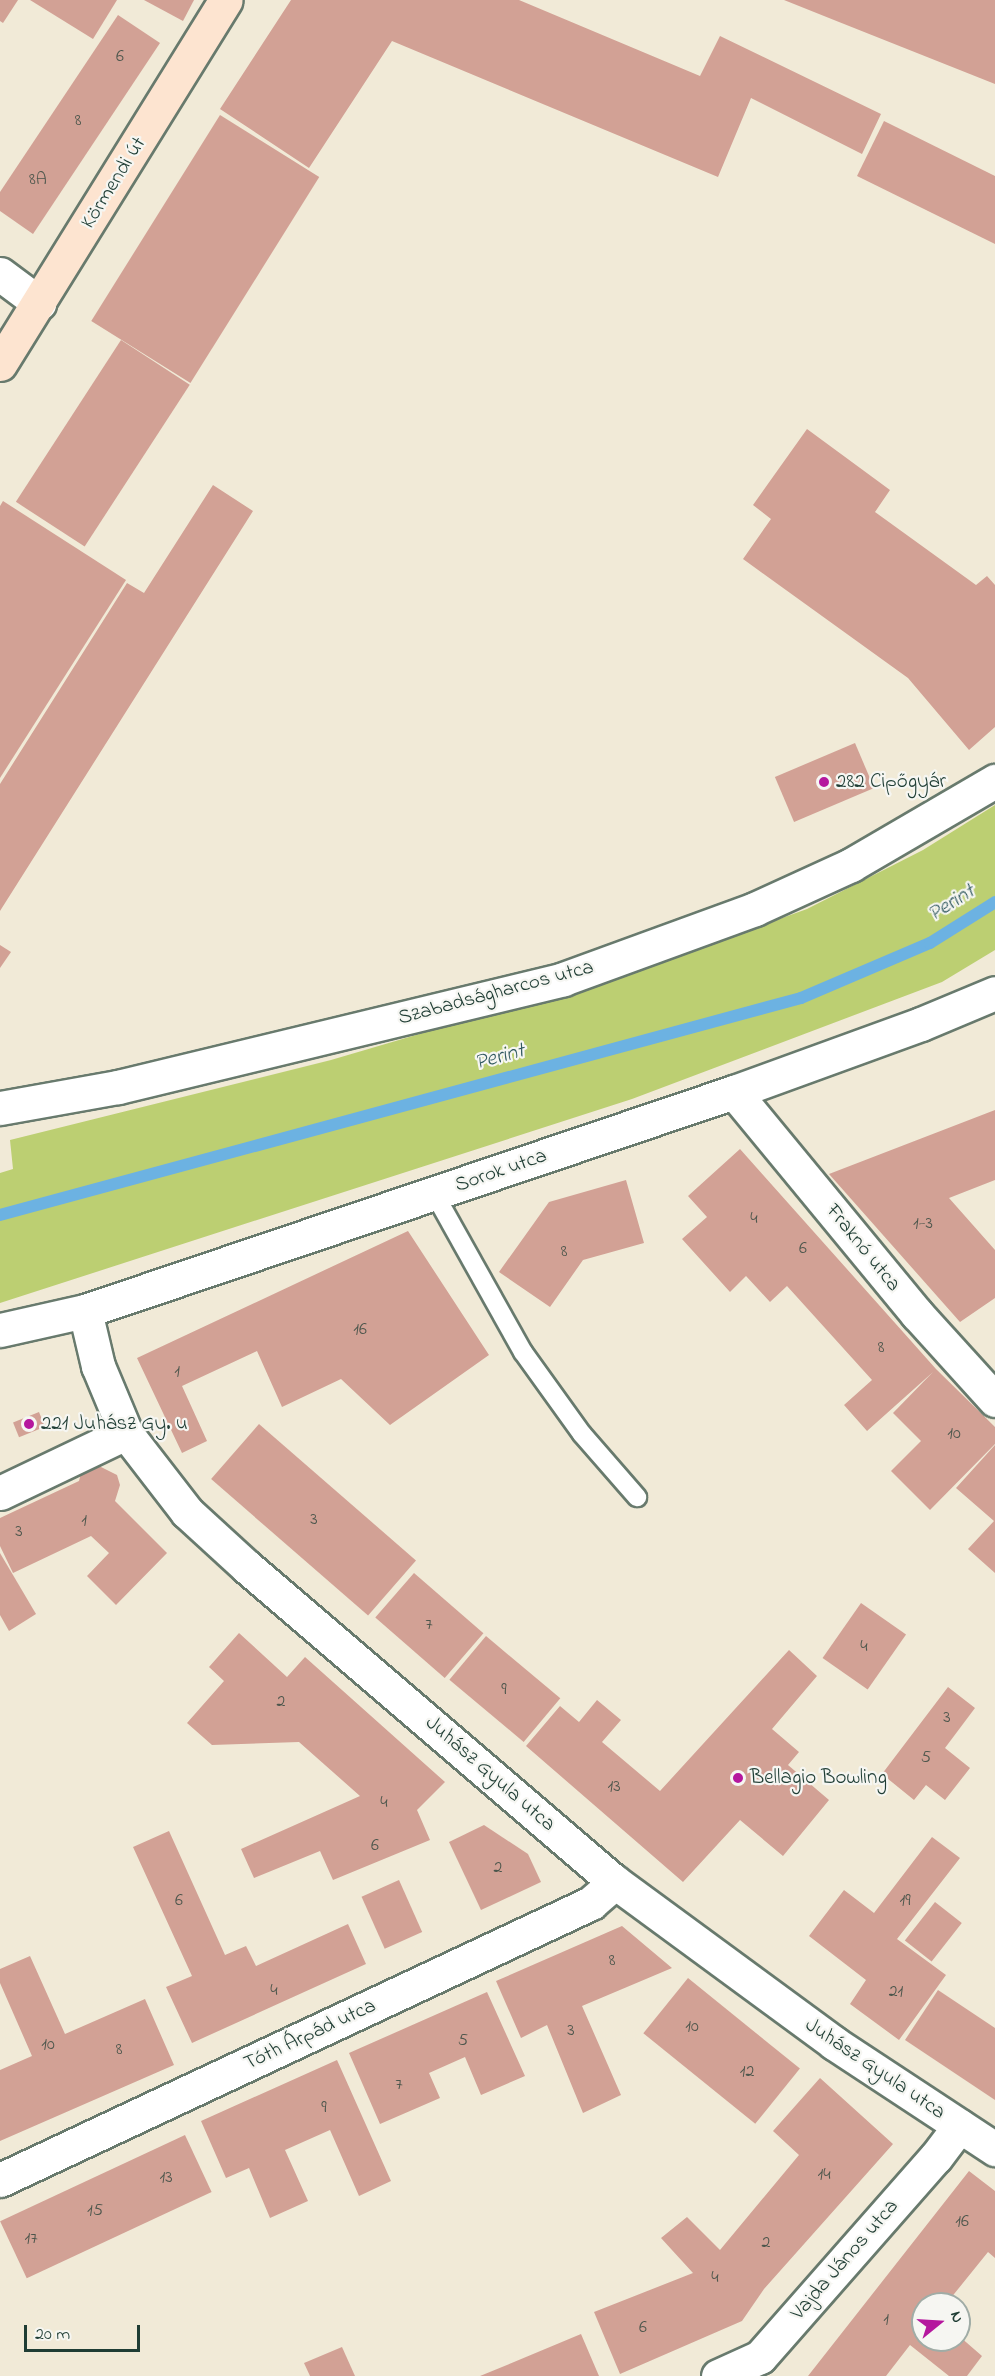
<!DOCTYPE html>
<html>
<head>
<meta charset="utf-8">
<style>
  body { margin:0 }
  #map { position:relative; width:995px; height:2376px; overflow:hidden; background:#f1ead7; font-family:"Indie Flower",sans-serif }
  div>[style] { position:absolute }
  .green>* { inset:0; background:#bccf72 }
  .stream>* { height:12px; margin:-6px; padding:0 6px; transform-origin:6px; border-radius:6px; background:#6cb2e2 }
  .building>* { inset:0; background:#d2a195; transform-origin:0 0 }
  .roads { filter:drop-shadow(2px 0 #687a6d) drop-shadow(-2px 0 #687a6d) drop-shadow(0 2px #687a6d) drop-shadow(0 -2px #687a6d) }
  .lane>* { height:18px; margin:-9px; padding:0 9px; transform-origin:9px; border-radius:9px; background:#fff }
  .street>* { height:33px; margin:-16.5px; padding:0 16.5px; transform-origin:16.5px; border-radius:16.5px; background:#fff }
  .secondary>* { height:33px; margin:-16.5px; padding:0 16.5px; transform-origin:16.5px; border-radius:16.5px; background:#fde4d0 }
  .dots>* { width:16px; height:16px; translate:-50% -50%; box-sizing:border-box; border:3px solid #f6f6f2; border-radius:50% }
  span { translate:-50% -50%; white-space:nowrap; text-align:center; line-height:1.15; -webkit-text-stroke:4.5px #f6f6f2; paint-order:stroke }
  .number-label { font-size:18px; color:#4c564c }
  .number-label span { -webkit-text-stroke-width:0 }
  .street-label { font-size:21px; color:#1f3d34 }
  .poi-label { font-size:21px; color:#1f3d34 }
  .left { translate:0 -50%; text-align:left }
  .water-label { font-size:22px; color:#325a60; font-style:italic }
  .north { position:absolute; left:911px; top:2292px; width:60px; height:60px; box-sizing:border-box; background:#f6f6f2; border:2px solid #a0aca6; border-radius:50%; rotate:72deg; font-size:16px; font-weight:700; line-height:24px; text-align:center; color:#1f3d34 }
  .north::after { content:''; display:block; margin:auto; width:21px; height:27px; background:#b5179e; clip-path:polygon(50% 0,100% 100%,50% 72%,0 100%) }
  .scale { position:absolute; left:24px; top:2325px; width:116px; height:27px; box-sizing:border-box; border:3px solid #1f3d34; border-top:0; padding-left:8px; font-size:18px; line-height:21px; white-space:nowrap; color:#1f3d34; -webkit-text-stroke:4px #f6f6f2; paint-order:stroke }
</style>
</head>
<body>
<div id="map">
  <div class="green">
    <div style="clip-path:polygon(995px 805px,995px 950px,942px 982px,632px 1099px,0 1303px,0 1173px,13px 1169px,10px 1140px,331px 1060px,647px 967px,807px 909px,923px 850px)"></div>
  </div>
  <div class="stream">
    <div style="left:0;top:1215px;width:830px;rotate:-15.16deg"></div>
    <div style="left:801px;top:998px;width:140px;rotate:-23.1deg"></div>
    <div style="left:930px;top:943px;width:77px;rotate:-32.2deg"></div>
  </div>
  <div class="building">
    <div style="clip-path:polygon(0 0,18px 0,3px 23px,0 21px)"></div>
    <div style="clip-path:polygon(30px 0,117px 0,93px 39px)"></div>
    <div style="clip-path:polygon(144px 0,194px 0,183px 21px)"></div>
    <div style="clip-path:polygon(291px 0,519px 0,700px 76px,720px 36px,881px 114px,862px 154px,751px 98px,718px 177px,392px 41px,309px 168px,220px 109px)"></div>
    <div style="clip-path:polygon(784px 0,995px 0,995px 84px,839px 22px)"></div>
    <div style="clip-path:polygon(118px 15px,160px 43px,33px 234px,0 211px,0 192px)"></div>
    <div style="left:220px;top:115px;width:117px;height:243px;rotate:32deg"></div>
    <div style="clip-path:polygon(884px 121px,995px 176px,995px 244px,857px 176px)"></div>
    <div style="left:121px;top:340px;width:82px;height:193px;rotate:33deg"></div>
    <div style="clip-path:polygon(807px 429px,890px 490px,875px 512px,976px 585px,987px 576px,995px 585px,995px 727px,969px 750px,908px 678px,743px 559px,771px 519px,753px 505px)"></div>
    <div style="clip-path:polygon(213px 485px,253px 511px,0 911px,0 784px,127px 583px,144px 593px)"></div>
    <div style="clip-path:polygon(3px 501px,126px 580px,0 778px,0 506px)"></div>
    <div style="left:855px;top:743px;width:49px;height:87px;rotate:67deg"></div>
    <div style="clip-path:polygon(0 945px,11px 952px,0 968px)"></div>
    <div style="clip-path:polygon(995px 1110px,995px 1180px,949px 1198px,995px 1250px,995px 1298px,960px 1322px,829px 1174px)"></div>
    <div style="clip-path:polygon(740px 1149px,936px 1369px,995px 1427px,995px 1444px,930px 1510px,891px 1471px,921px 1441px,893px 1413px,933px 1372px,867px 1431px,844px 1405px,872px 1380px,787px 1286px,770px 1302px,746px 1276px,730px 1292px,682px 1239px,707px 1217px,688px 1196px)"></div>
    <div style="clip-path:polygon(626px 1180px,644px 1243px,583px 1260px,550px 1307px,499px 1272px,549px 1202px)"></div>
    <div style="clip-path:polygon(408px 1231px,489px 1355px,390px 1425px,341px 1379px,282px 1407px,257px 1351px,182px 1386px,207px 1441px,182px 1453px,137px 1358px)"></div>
    <div style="left:39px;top:1412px;width:16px;height:28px;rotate:68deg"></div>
    <div style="left:259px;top:1424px;width:208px;height:73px;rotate:41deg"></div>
    <div style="clip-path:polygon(995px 1445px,995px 1573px,968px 1549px,994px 1521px,956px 1488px)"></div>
    <div style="clip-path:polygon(95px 1464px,117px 1475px,120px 1485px,115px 1501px,167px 1553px,116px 1605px,87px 1576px,109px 1553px,91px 1536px,13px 1573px,0 1546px,0 1518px,79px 1481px,81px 1473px)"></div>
    <div style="clip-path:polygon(0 1553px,36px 1614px,9px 1631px,0 1615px)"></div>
    <div style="left:414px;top:1573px;width:92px;height:59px;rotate:41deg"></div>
    <div style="left:861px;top:1603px;width:55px;height:67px;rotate:35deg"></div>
    <div style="clip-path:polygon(239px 1633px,287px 1677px,305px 1657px,445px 1782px,417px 1810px,430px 1840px,333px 1880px,320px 1851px,254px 1878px,241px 1849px,360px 1796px,299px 1742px,212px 1745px,187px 1723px,224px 1681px,209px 1667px)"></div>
    <div style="left:486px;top:1636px;width:97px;height:57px;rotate:40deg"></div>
    <div style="clip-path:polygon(789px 1650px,817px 1676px,772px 1729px,799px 1752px,788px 1765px,829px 1800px,783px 1856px,740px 1820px,683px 1882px,526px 1746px,560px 1706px,579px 1722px,597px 1700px,621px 1720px,602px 1742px,660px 1791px)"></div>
    <div style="clip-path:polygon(948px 1687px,975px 1708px,945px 1748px,970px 1768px,945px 1800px,926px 1785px,914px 1800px,882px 1774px)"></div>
    <div style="clip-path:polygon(484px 1825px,528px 1854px,541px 1882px,481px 1910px,449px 1842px)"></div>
    <div style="clip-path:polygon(169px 1831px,225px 1955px,246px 1946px,256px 1966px,348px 1924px,366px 1964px,192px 2043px,166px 1987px,192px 1976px,133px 1847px)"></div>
    <div style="clip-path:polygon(932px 1837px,960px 1858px,897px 1939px,946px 1975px,899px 2040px,850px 2004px,866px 1980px,809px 1936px,844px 1890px,874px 1913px)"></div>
    <div style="left:399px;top:1880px;width:57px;height:41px;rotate:66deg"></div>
    <div style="left:935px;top:1902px;width:34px;height:49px;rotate:38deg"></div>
    <div style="clip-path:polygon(622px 1926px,672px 1968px,582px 2006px,621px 2095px,583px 2113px,547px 2025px,521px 2038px,496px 1981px)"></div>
    <div style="clip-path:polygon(30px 1956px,65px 2034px,145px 1999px,174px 2065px,0 2141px,0 2070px,32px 2056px,0 1983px,0 1969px)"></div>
    <div style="left:688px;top:1978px;width:144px;height:71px;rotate:39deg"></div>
    <div style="clip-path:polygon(938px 1990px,995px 2028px,995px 2100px,905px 2040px)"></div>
    <div style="clip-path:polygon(487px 1992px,525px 2076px,481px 2095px,465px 2057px,429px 2073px,440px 2098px,380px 2124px,349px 2053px)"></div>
    <div style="clip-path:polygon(337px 2060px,391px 2181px,359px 2196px,330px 2130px,285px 2150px,308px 2201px,270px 2218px,249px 2168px,226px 2178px,201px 2121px)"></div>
    <div style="clip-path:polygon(820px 2078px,893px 2144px,764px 2289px,742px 2321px,620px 2374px,594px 2312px,693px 2273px,661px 2238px,687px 2217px,720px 2250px,799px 2155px,773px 2131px)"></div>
    <div style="left:185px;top:2135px;width:63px;height:204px;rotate:65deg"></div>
    <div style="clip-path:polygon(969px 2171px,995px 2191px,995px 2258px,988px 2252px,946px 2304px,923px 2304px,923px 2340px,959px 2340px,959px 2336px,982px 2356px,967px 2376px,949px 2376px,910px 2345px,886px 2376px,808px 2376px)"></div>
    <div style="clip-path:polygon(581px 2334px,599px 2376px,480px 2376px,514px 2362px)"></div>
    <div style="clip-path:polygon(342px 2347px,355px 2376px,310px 2376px,304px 2363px)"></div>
  </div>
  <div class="roads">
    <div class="lane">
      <div style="left:434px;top:1193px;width:182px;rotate:60.8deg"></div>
      <div style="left:523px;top:1352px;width:101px;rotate:54.3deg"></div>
      <div style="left:582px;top:1434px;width:84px;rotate:48.9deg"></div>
    </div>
    <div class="street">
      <div style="left:0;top:274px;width:49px;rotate:36.6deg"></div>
      <div style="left:734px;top:1092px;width:288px;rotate:50.5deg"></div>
      <div style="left:917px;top:1314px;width:116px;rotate:47.8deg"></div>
      <div style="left:0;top:1108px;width:120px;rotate:-10.1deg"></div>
      <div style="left:118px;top:1087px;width:458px;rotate:-13.6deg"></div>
      <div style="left:563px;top:979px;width:204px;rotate:-20deg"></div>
      <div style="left:755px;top:909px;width:106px;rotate:-24.6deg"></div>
      <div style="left:851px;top:865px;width:167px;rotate:-30.3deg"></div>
      <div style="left:85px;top:1311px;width:57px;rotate:76.7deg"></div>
      <div style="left:98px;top:1366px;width:73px;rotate:67.3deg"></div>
      <div style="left:126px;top:1433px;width:100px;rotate:52.3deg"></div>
      <div style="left:187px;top:1512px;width:81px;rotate:42.5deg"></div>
      <div style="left:247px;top:1567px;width:484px;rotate:40.6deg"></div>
      <div style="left:615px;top:1882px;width:272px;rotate:36.3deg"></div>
      <div style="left:834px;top:2043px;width:193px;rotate:33.4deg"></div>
      <div style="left:0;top:1330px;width:87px;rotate:-12.6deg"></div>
      <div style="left:85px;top:1311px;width:685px;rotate:-18.65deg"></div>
      <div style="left:734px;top:1092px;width:199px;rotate:-20deg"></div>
      <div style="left:921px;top:1024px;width:80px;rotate:-22.7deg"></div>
      <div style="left:0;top:1493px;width:140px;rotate:-25.5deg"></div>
      <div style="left:0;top:2180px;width:653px;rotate:-25.11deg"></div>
      <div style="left:591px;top:1903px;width:32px;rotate:-41deg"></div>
      <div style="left:718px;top:2376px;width:46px;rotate:-24.3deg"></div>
      <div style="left:760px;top:2357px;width:266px;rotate:-48.7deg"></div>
      <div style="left:936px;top:2157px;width:39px;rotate:-53deg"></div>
    </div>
    <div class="secondary">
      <div style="left:0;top:364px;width:428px;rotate:-58.2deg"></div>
    </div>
  </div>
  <div class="dots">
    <div style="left:824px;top:782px;background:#b5179e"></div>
    <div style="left:29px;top:1424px;background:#b5179e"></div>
    <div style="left:738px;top:1778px;background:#b5179e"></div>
  </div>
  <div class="number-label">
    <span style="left:120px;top:57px">6</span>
    <span style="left:78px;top:121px">8</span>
    <span style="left:38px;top:180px">8A</span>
    <span style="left:754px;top:1219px">4</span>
    <span style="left:923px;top:1224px">1-3</span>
    <span style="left:803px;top:1249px">6</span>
    <span style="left:564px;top:1252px">8</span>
    <span style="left:360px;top:1330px">16</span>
    <span style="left:881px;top:1348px">8</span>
    <span style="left:177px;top:1372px">1</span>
    <span style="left:954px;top:1434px">10</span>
    <span style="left:314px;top:1520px">3</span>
    <span style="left:84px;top:1521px">1</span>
    <span style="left:19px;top:1532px">3</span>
    <span style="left:429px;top:1625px">7</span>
    <span style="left:864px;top:1647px">4</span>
    <span style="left:504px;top:1690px">9</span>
    <span style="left:281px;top:1702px">2</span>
    <span style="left:947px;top:1718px">3</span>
    <span style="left:926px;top:1758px">5</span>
    <span style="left:614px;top:1787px">13</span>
    <span style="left:384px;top:1803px">4</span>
    <span style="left:375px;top:1846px">6</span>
    <span style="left:498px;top:1868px">2</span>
    <span style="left:179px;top:1901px">6</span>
    <span style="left:905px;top:1901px">19</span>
    <span style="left:612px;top:1961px">8</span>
    <span style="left:274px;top:1991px">4</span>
    <span style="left:896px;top:1992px">21</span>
    <span style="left:692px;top:2027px">10</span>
    <span style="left:571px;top:2031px">3</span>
    <span style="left:463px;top:2041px">5</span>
    <span style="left:48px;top:2045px">10</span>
    <span style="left:119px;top:2050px">8</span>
    <span style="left:747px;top:2072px">12</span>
    <span style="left:399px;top:2085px">7</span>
    <span style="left:324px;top:2108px">9</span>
    <span style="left:824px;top:2175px">14</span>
    <span style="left:166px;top:2178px">13</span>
    <span style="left:95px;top:2211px">15</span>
    <span style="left:962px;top:2222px">16</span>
    <span style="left:31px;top:2239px">17</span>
    <span style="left:766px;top:2243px">2</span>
    <span style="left:715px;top:2278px">4</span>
    <span style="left:886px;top:2320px">1</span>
    <span style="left:643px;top:2328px">6</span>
  </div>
  <div class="street-label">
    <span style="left:114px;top:183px;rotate:-58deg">Körmendi út</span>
    <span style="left:496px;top:993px;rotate:-15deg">Szabadságharcos utca</span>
    <span style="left:501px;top:1171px;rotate:-19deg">Sorok utca</span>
    <span style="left:863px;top:1248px;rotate:51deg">Fraknó utca</span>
    <span style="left:490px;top:1774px;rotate:41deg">Juhász Gyula utca</span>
    <span style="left:310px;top:2035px;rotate:-25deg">Tóth Árpád utca</span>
    <span style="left:875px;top:2069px;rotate:34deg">Juhász Gyula utca</span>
    <span style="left:845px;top:2260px;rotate:-49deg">Vajda János utca</span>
  </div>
  <div class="poi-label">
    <span class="left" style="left:836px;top:782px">282 Cipőgyár</span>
    <span class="left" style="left:41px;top:1424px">221 Juhász Gy. u</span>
    <span class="left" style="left:750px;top:1778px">Bellagio Bowling</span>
  </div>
  <div class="water-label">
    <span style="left:952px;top:904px;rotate:-32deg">Perint</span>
    <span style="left:500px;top:1058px;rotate:-15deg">Perint</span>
  </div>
  <div class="north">N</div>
  <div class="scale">20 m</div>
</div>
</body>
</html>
